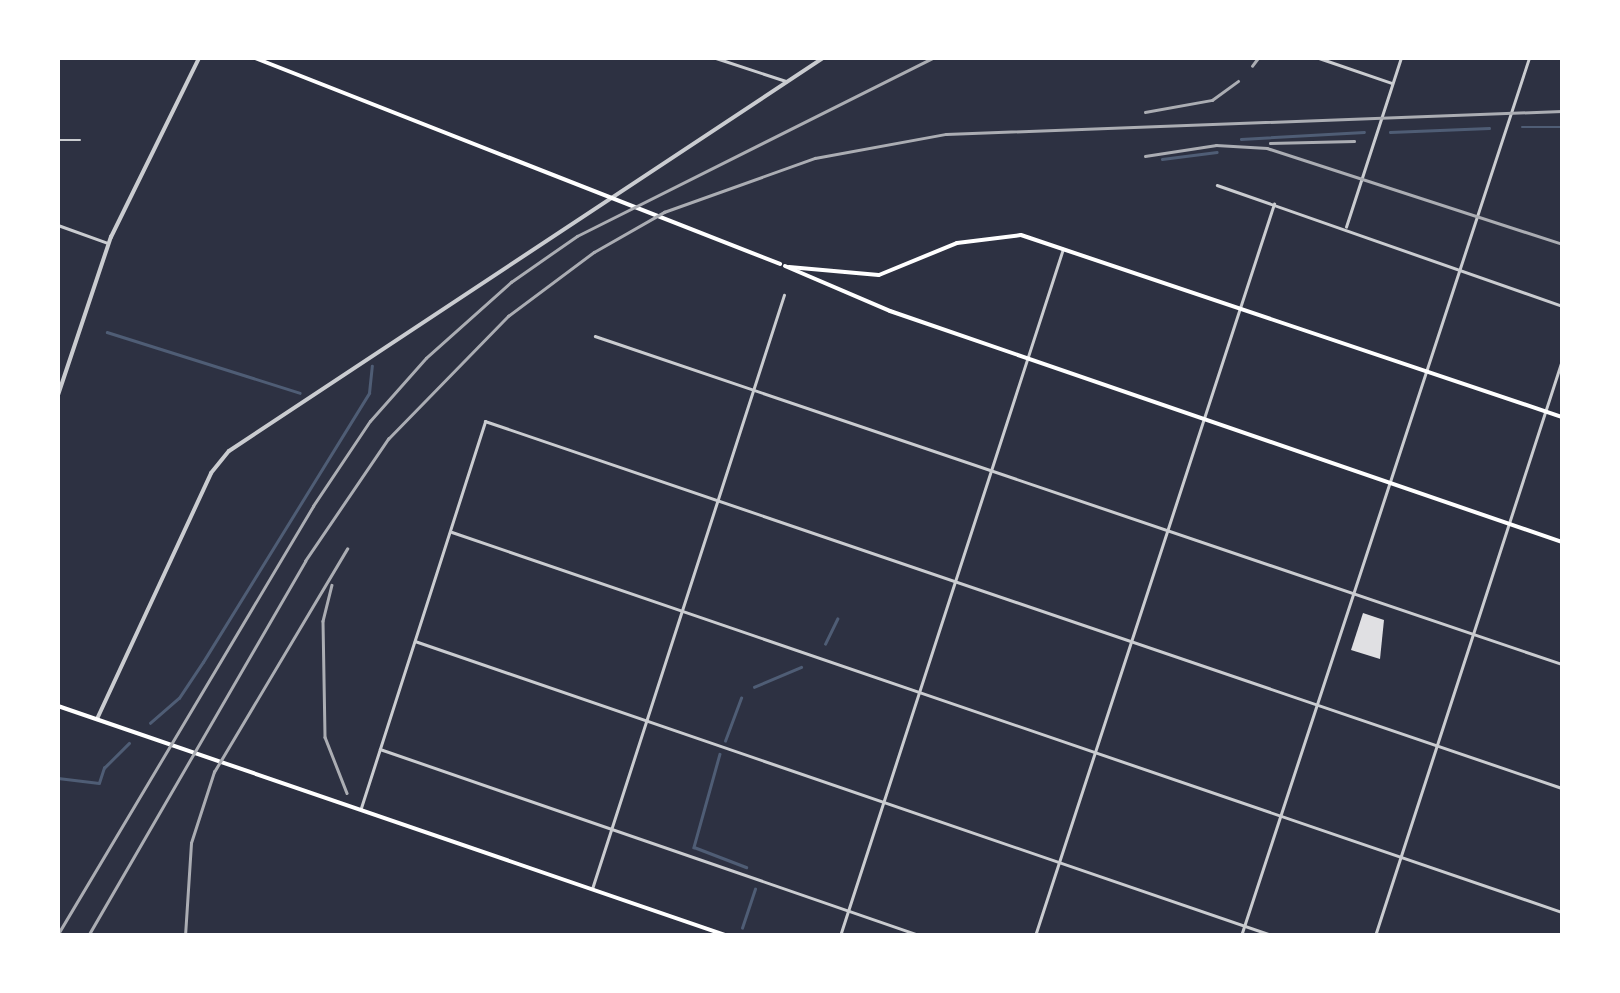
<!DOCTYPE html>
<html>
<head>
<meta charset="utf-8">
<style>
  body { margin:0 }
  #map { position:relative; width:1620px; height:993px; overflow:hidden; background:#2d3142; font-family:Commissioner,sans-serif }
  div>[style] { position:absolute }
  .stream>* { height:2.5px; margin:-1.25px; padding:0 1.25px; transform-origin:1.25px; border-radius:1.25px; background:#4f5d75 }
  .building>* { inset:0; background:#e0e0e3 }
  .minor>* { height:2.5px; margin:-1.25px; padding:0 1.25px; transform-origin:1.25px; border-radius:1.25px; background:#caccd0 }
  .tertiary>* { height:4px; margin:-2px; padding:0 2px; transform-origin:2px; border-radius:2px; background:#caccd0 }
  .secondary>* { height:4px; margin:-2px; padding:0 2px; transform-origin:2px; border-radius:2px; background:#fff }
  .rail>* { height:2.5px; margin:-1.25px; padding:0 1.25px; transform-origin:1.25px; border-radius:1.25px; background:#abadb3 }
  span { translate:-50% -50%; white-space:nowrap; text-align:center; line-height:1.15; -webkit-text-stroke:9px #fff; paint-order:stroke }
  .frame { position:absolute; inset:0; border:60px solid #fff; pointer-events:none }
</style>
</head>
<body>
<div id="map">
  <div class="stream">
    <div style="left:1522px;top:127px;width:40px"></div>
    <div style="left:1390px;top:132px;width:99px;rotate:-2.3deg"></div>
    <div style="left:1241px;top:139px;width:123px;rotate:-3.3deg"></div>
    <div style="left:1162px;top:159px;width:55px;rotate:-7.3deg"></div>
    <div style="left:107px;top:332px;width:202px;rotate:17.5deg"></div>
    <div style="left:825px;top:644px;width:28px;rotate:-64deg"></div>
    <div style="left:754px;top:687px;width:51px;rotate:-23.1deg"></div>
    <div style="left:150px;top:723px;width:38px;rotate:-41deg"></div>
    <div style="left:179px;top:698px;width:43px;rotate:-56.3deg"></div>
    <div style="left:203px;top:662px;width:316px;rotate:-58.3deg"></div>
    <div style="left:369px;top:393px;width:27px;rotate:-84deg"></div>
    <div style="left:725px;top:741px;width:46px;rotate:-69.6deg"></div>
    <div style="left:720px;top:754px;width:97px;rotate:105.6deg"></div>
    <div style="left:694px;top:847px;width:56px;rotate:21deg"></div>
    <div style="left:58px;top:778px;width:41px;rotate:7deg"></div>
    <div style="left:99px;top:783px;width:16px;rotate:-72deg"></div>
    <div style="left:104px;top:768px;width:35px;rotate:-45deg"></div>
    <div style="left:742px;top:928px;width:41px;rotate:-71.6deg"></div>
  </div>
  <div class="building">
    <div style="clip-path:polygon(1363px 613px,1384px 620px,1380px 659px,1351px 650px)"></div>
  </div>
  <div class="minor">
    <div style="left:716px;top:58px;width:74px;rotate:18.2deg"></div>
    <div style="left:1319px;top:58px;width:77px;rotate:18.9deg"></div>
    <div style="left:58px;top:140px;width:22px"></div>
    <div style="left:1217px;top:185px;width:366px;rotate:19.3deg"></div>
    <div style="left:58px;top:225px;width:53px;rotate:19.8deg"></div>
    <div style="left:1346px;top:227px;width:178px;rotate:-72deg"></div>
    <div style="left:595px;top:336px;width:1021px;rotate:18.74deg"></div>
    <div style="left:452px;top:532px;width:1173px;rotate:18.9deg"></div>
    <div style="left:415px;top:641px;width:908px;rotate:18.95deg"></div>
    <div style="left:380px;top:749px;width:573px;rotate:19.04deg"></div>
    <div style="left:361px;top:808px;width:406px;rotate:-72.2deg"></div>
    <div style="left:485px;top:421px;width:1138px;rotate:18.82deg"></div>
    <div style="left:592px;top:889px;width:624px;rotate:-72.09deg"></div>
    <div style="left:840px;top:936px;width:722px;rotate:-72.02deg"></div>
    <div style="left:1035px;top:936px;width:770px;rotate:-71.92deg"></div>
    <div style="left:1241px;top:936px;width:924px;rotate:-71.84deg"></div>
    <div style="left:1375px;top:936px;width:606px;rotate:-72.01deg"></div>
  </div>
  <div class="tertiary">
    <div style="left:58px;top:395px;width:167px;rotate:-71.5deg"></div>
    <div style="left:111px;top:237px;width:199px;rotate:-63.8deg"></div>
    <div style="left:97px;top:719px;width:271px;rotate:-65.1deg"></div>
    <div style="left:211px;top:473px;width:28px;rotate:-51deg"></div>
    <div style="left:229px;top:451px;width:712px;rotate:-33.49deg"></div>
  </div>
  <div class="secondary">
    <div style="left:255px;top:58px;width:564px;rotate:21.42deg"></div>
    <div style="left:785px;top:266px;width:114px;rotate:23.2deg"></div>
    <div style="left:890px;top:311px;width:711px;rotate:18.97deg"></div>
    <div style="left:789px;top:267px;width:90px;rotate:5.1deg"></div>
    <div style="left:879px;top:275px;width:84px;rotate:-22.3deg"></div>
    <div style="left:957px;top:243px;width:64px;rotate:-7.1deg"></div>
    <div style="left:1021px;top:235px;width:571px;rotate:18.59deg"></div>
    <div style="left:58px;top:706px;width:708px;rotate:18.95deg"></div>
  </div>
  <div class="rail">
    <div style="left:1252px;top:66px;width:10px;rotate:-53deg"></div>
    <div style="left:1145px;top:112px;width:68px;rotate:-10.2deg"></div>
    <div style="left:1212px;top:100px;width:32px;rotate:-36deg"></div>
    <div style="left:1270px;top:143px;width:84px;rotate:-1.4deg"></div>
    <div style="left:1145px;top:156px;width:72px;rotate:-8.8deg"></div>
    <div style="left:1216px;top:145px;width:51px;rotate:3.4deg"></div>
    <div style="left:1267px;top:148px;width:310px;rotate:18deg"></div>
    <div style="left:332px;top:585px;width:37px;rotate:104deg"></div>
    <div style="left:323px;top:621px;width:116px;rotate:89deg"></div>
    <div style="left:325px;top:737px;width:60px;rotate:68.6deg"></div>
    <div style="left:58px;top:934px;width:498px;rotate:-59.2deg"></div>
    <div style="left:313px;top:506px;width:102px;rotate:-56.2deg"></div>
    <div style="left:370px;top:421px;width:84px;rotate:-48.4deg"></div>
    <div style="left:426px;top:358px;width:114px;rotate:-41.8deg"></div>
    <div style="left:511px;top:282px;width:80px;rotate:-34.9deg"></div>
    <div style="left:577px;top:236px;width:398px;rotate:-26.6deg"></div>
    <div style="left:88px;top:936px;width:433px;rotate:-59.9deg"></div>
    <div style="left:305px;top:561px;width:148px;rotate:-55.8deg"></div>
    <div style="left:388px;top:439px;width:172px;rotate:-45.7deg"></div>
    <div style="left:508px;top:316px;width:107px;rotate:-36.7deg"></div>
    <div style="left:594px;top:252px;width:81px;rotate:-29.7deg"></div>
    <div style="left:664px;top:212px;width:160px;rotate:-19.7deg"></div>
    <div style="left:815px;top:158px;width:133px;rotate:-10.4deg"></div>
    <div style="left:946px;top:134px;width:616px;rotate:-2.14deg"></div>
    <div style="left:185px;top:936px;width:93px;rotate:-86.3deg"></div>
    <div style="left:191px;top:843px;width:75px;rotate:-72.1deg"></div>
    <div style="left:214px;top:772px;width:260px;rotate:-59.2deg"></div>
  </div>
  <div class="frame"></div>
</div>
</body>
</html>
